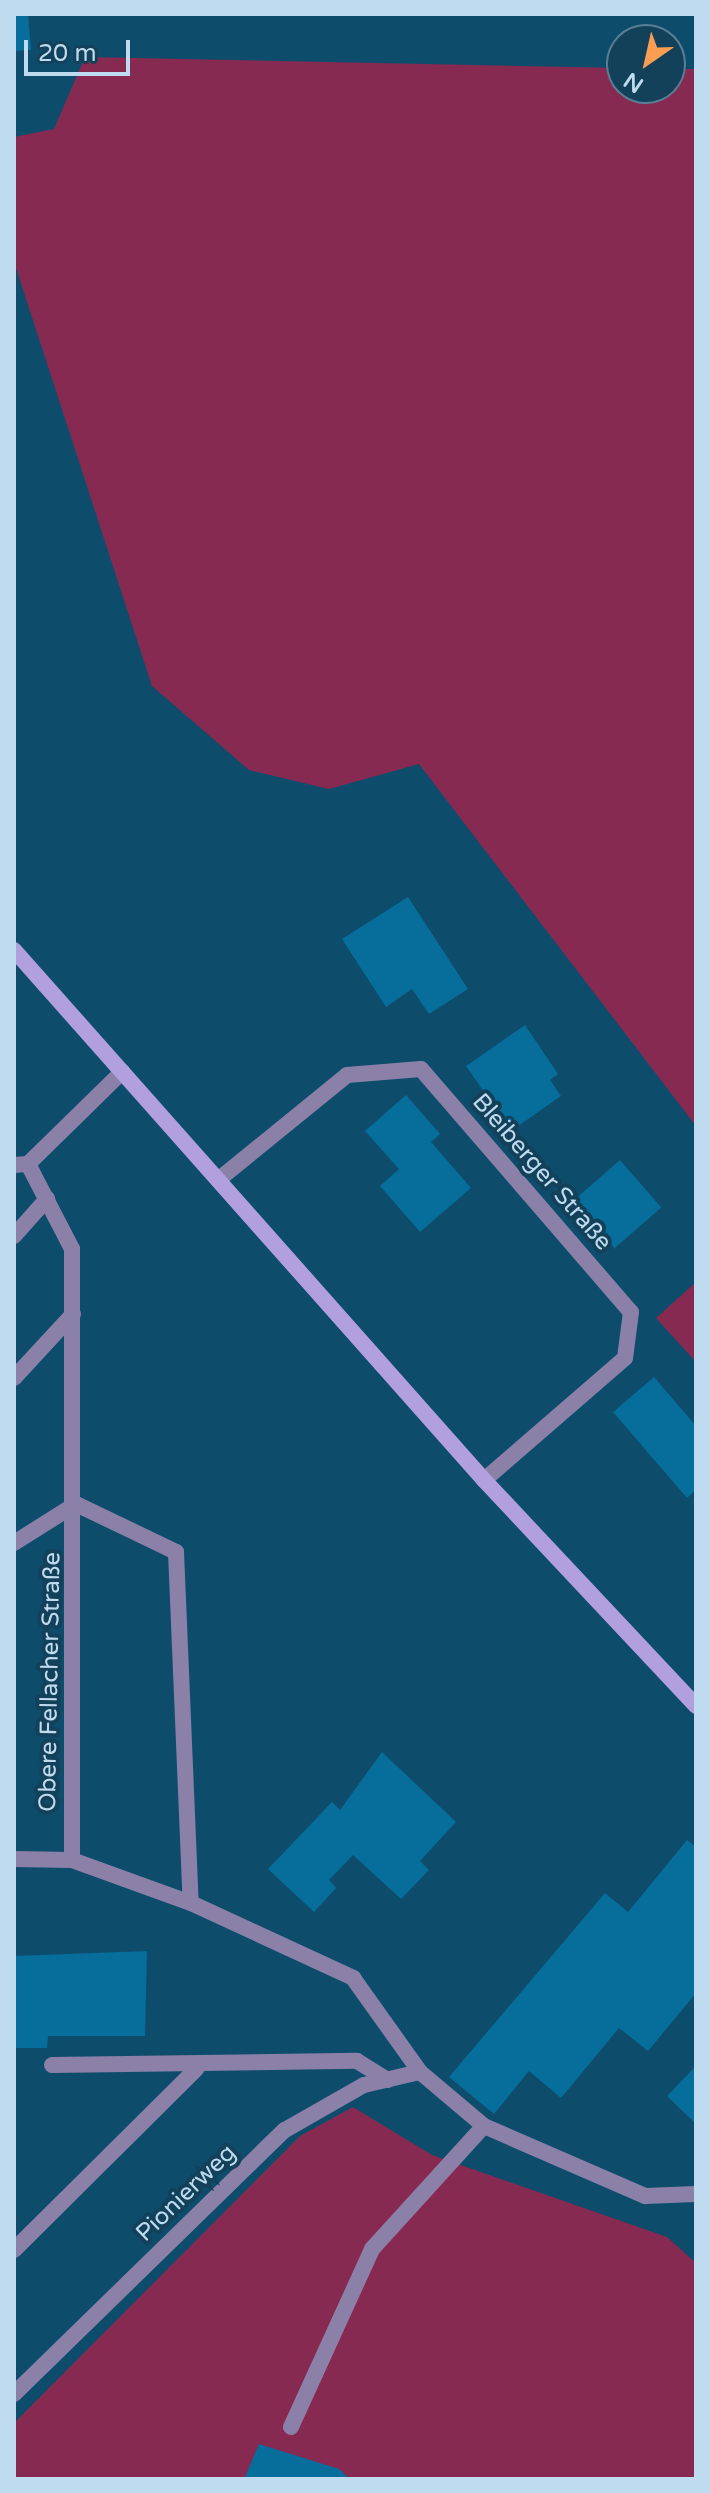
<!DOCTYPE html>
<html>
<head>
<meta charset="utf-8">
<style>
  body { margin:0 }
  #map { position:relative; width:710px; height:2493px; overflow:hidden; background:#0e4c6c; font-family:"Varela Round",sans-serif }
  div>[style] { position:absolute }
  .green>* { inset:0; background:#872a52 }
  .building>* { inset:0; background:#076d9b; transform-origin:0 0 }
  .lane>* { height:16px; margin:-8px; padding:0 8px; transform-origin:8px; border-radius:8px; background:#8b80a8 }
  .street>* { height:16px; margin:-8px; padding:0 8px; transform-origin:8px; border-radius:8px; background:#8b80a8 }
  .secondary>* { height:16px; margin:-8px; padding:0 8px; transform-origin:8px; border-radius:8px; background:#b19fde }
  span { translate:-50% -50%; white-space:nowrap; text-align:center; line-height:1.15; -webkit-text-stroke:8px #14415a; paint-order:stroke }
  .street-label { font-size:24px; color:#bfdbef }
  .frame { position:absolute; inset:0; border:16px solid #bfdbef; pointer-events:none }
  .north { position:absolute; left:606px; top:24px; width:80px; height:80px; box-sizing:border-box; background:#14415a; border:2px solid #587f96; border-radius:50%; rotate:214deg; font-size:22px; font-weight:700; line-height:32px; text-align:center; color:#bfdbef }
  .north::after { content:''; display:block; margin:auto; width:28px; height:36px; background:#fb9e52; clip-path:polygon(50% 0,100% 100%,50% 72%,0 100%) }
  .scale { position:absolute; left:24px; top:40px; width:106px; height:36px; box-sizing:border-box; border:4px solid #bfdbef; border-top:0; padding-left:10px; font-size:24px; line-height:28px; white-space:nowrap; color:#bfdbef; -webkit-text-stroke:6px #14415a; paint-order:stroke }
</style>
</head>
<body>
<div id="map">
  <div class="green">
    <div style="clip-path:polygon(85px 57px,622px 68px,622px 88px,670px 88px,670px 69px,696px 69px,696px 1126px,419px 764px,329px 789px,249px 770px,152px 686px,14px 262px,14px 137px,54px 129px)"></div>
    <div style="clip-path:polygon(696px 1282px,696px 1362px,656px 1318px)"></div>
    <div style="clip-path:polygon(353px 2107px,432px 2155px,667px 2237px,696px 2263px,696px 2479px,14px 2479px,14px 2423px,300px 2136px)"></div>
  </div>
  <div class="building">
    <div style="clip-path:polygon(14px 14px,28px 14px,31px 50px,14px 51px)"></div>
    <div style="clip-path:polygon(408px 897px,468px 989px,429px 1014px,412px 989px,386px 1007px,342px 939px)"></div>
    <div style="clip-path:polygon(525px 1025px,558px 1074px,550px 1080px,561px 1096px,511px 1131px,466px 1066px)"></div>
    <div style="clip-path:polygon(406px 1095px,440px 1134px,431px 1142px,471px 1188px,420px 1232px,380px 1186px,399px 1169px,365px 1131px)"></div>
    <div style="left:620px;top:1160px;width:63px;height:62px;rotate:49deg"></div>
    <div style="clip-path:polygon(654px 1377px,696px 1426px,696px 1490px,687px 1498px,613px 1412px)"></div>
    <div style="clip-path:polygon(382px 1752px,456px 1822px,420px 1861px,429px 1870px,401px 1899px,353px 1855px,329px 1880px,336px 1888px,314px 1912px,268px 1869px,332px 1802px,340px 1810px)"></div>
    <div style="clip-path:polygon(687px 1840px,696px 1847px,696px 1993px,648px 2051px,619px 2028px,561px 2098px,529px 2071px,494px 2114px,449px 2077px,605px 1893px,628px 1912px)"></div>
    <div style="clip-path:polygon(147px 1951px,145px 2036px,48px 2036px,47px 2048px,14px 2048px,14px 1956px)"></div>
    <div style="clip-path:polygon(696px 2066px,696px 2124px,667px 2096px)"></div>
    <div style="clip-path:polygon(259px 2444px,339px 2469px,350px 2479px,244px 2479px)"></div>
  </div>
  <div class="lane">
    <div style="left:14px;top:1236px;width:50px;rotate:-48.3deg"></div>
    <div style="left:14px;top:1378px;width:87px;rotate:-47.3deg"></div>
    <div style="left:76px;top:1504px;width:111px;rotate:25.6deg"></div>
    <div style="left:176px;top:1552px;width:351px;rotate:87.6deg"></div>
    <div style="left:52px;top:2065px;width:305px;rotate:-0.8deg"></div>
    <div style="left:357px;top:2061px;width:36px;rotate:32deg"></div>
    <div style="left:14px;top:2250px;width:257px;rotate:-44.8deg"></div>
    <div style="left:291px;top:2427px;width:196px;rotate:-65.5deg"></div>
    <div style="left:372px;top:2249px;width:166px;rotate:-47.7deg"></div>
  </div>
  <div class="street">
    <div style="left:28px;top:1164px;width:96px;rotate:62.6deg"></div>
    <div style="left:72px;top:1249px;width:611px;rotate:90deg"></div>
    <div style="left:14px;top:1165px;width:14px;rotate:-4deg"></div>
    <div style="left:28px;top:1164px;width:132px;rotate:-44.4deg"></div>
    <div style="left:218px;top:1180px;width:166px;rotate:-39.1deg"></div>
    <div style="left:347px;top:1075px;width:74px;rotate:-4.6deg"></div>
    <div style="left:421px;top:1069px;width:321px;rotate:49.2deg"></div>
    <div style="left:631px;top:1312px;width:46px;rotate:97.4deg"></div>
    <div style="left:625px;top:1358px;width:186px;rotate:139.1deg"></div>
    <div style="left:14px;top:1543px;width:73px;rotate:-32.2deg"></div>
    <div style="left:14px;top:1859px;width:58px;rotate:1deg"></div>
    <div style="left:72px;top:1860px;width:127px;rotate:19.9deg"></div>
    <div style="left:191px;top:1903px;width:179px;rotate:24.8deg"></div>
    <div style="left:353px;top:1978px;width:115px;rotate:54.5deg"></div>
    <div style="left:420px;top:2072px;width:84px;rotate:40.2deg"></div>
    <div style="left:484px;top:2126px;width:176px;rotate:23.5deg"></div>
    <div style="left:645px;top:2196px;width:51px;rotate:-2.2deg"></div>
    <div style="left:14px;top:2394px;width:378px;rotate:-44.3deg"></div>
    <div style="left:285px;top:2130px;width:91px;rotate:-29.7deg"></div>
    <div style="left:364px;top:2085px;width:57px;rotate:-13.1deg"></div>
  </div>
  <div class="secondary">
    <div style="left:14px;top:950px;width:708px;rotate:48.43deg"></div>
    <div style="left:484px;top:1480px;width:310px;rotate:46.8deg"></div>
  </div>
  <div class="street-label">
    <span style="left:542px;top:1172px;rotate:49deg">Bleiberger Straße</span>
    <span style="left:50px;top:1682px;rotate:-89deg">Obere Fellacher Straße</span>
    <span style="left:186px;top:2193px;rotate:-44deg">Pionierweg</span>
  </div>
  <div class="frame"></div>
  <div class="north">N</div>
  <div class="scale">20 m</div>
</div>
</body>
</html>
